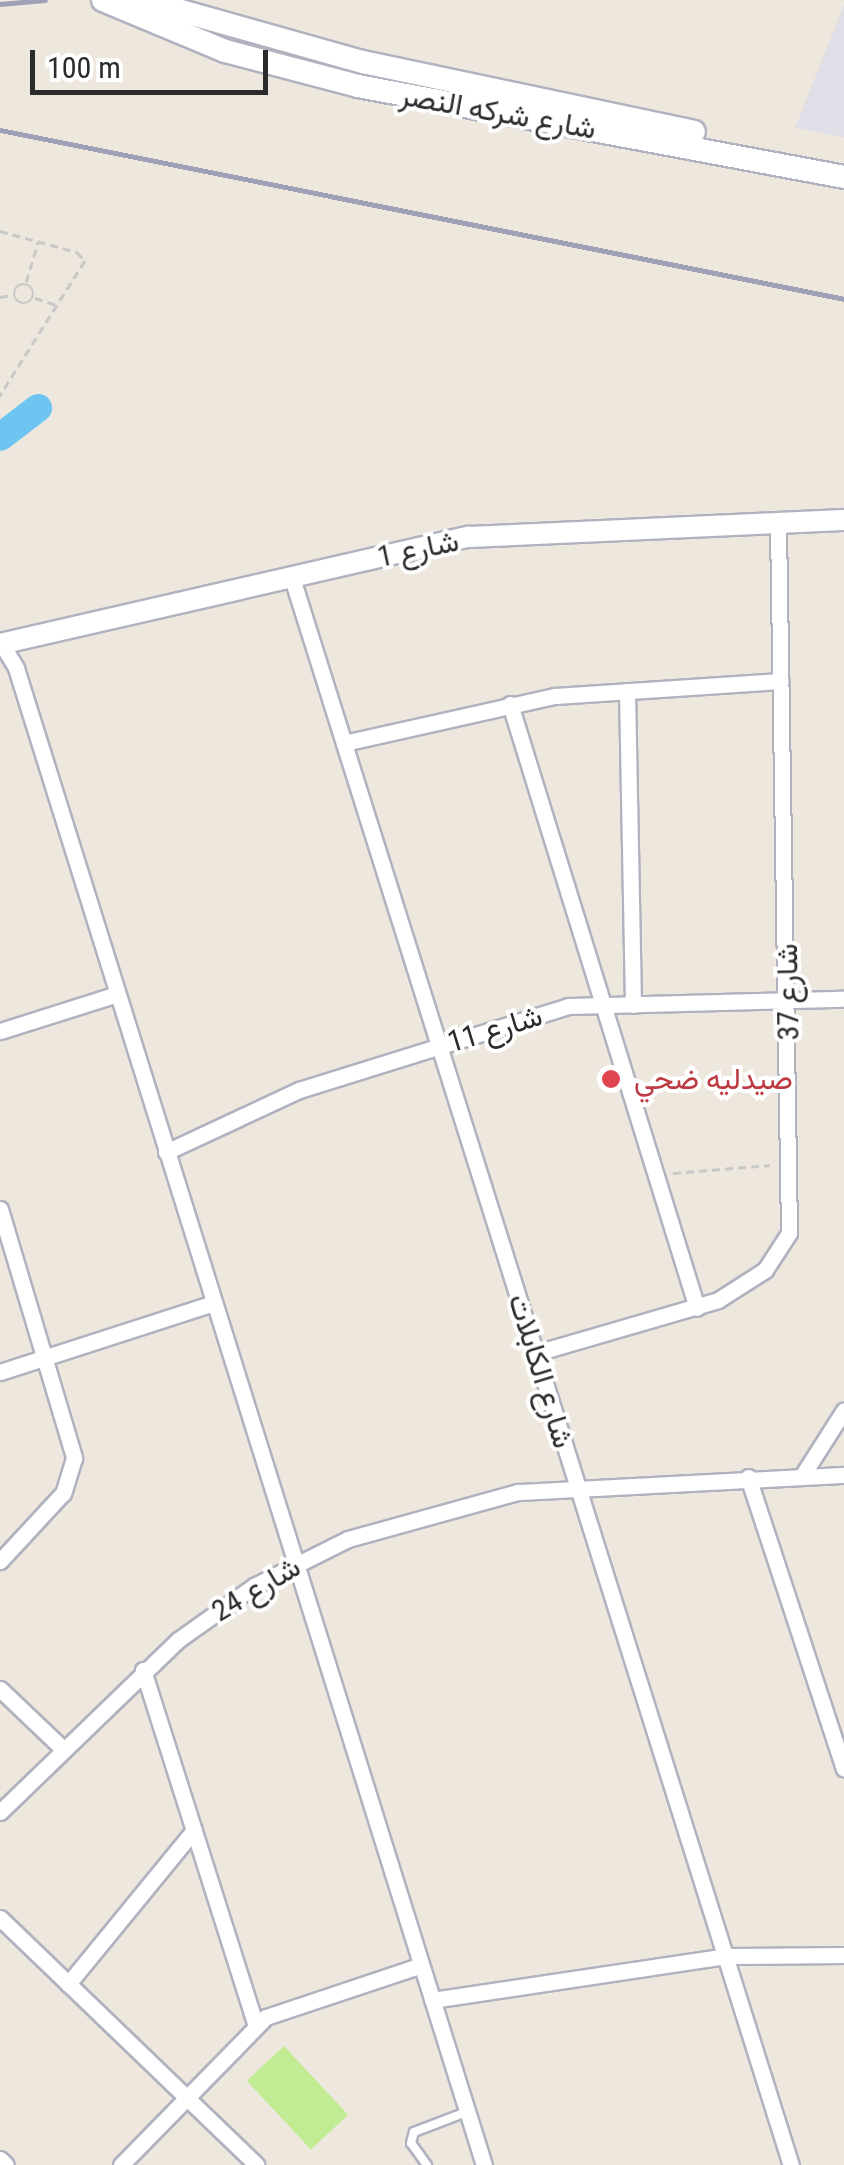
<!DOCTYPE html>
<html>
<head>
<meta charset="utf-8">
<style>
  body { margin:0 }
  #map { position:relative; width:844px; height:2165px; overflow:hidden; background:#ede7dd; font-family:"Roboto Condensed",Vazirmatn,sans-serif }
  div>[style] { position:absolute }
  .industrial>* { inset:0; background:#e0dee6 }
  .pitch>* { inset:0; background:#c1ec94; transform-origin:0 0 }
  .river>* { height:28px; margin:-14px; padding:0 14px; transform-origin:14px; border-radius:14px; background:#6fc5f1 }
  .path>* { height:2.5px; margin-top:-1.25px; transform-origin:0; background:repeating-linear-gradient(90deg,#c8c8c8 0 8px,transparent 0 13px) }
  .path>.ring { margin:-1.25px; padding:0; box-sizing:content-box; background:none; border:2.5px solid #c8c8c8; border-radius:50% }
  .roads { filter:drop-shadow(2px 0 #b1b2bf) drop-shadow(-2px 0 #b1b2bf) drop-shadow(0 2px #b1b2bf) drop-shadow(0 -2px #b1b2bf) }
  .service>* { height:8px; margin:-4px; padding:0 4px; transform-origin:4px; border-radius:4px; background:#fff }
  .minor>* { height:15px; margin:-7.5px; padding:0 7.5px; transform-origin:7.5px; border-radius:7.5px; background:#fff }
  .tertiary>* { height:20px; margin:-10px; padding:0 10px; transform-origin:10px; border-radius:10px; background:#fff }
  .secondary>* { height:22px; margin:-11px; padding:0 11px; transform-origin:11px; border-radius:11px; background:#fff }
  .rail>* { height:5px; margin:-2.5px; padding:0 2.5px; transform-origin:2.5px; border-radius:2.5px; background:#a0a1b6 }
  .dots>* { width:28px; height:28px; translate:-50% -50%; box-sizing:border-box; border:5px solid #fff; border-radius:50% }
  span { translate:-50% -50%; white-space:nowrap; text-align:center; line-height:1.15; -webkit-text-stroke:8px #fff; paint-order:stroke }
  .street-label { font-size:30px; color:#2b2b2b }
  .health-label { font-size:30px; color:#be3a42 }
  .left { translate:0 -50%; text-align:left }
  .scale { position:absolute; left:30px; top:50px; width:238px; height:45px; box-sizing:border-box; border:5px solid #2b2b2b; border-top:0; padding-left:12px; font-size:30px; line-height:35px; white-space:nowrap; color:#2b2b2b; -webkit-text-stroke:8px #fff; paint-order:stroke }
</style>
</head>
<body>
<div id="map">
  <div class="industrial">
    <div style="clip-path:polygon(844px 5px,844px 137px,795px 128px)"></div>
  </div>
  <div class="pitch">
    <div style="left:284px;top:2046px;width:94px;height:51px;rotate:47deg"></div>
  </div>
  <div class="river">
    <div style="left:0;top:437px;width:48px;rotate:-37.3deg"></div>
  </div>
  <div class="path">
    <div style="left:0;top:231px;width:80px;rotate:15.3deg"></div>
    <div style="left:77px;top:252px;width:12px;rotate:48deg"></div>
    <div style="left:85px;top:261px;width:160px;rotate:122.2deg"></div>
    <div style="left:26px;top:282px;width:42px;rotate:-73.3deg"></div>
    <div class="ring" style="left:14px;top:284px;width:17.5px;height:17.5px"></div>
    <div style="left:0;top:297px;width:12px;rotate:-9deg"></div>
    <div style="left:35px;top:298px;width:22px;rotate:18deg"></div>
    <div style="left:673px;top:1173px;width:97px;rotate:-4.7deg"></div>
  </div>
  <div class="roads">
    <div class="service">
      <div style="left:427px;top:2165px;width:27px;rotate:-126deg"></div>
      <div style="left:411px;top:2143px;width:11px;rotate:-75deg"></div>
      <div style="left:414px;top:2132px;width:56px;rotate:-21deg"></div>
    </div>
    <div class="minor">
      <div style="left:292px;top:578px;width:1664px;rotate:72.55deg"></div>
      <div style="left:0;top:641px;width:31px;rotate:59deg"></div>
      <div style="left:16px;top:668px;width:1568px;rotate:72.64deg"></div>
      <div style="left:627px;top:691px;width:314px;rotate:88.9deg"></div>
      <div style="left:510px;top:704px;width:632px;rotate:72.8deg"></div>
      <div style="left:344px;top:743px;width:216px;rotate:-12.6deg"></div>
      <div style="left:555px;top:696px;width:226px;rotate:-3.8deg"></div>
      <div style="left:0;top:1031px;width:123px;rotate:-17.5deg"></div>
      <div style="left:166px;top:1152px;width:147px;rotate:-25deg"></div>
      <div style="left:299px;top:1090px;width:282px;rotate:-17.3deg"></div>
      <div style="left:568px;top:1006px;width:276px;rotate:-1.5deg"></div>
      <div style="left:0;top:1209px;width:260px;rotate:73.4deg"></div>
      <div style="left:74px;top:1458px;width:37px;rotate:107deg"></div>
      <div style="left:63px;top:1493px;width:93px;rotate:132.8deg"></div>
      <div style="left:536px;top:1353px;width:190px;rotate:-16.2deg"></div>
      <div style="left:718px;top:1300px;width:56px;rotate:-32.6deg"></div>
      <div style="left:765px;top:1270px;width:44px;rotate:-57deg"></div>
      <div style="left:789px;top:1233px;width:712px;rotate:-90.89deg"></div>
      <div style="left:0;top:1372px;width:225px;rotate:-17.9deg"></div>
      <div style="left:802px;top:1476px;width:78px;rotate:-57.5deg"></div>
      <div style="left:748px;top:1477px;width:307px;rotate:71.8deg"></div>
      <div style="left:143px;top:1670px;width:371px;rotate:72.4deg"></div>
      <div style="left:0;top:1689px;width:87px;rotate:43.6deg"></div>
      <div style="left:0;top:1812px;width:248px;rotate:-44deg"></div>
      <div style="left:178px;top:1640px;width:93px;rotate:-35.4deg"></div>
      <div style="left:254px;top:1586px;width:105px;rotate:-26.6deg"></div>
      <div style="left:348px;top:1539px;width:176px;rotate:-15.5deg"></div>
      <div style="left:518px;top:1492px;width:326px;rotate:-3deg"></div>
      <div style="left:0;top:1918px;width:356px;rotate:43.9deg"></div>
      <div style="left:68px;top:1984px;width:199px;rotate:-50.7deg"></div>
      <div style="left:432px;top:2000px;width:297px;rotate:-8.5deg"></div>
      <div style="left:726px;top:1956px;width:118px;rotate:-0.5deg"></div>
      <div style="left:0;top:2159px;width:8px;rotate:45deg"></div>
      <div style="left:121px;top:2165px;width:207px;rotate:-45.6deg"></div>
      <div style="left:266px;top:2017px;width:163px;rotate:-18.5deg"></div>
    </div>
    <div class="tertiary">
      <div style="left:0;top:644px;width:481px;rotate:-12.9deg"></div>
      <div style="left:469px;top:537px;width:375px;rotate:-2.6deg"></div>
    </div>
    <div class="secondary">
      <div style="left:103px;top:0;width:132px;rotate:22.7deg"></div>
      <div style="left:225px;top:51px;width:138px;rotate:14.7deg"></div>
      <div style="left:358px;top:86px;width:494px;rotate:10.6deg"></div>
      <div style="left:142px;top:0;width:230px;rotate:15.7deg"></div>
      <div style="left:363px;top:62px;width:338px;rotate:11.9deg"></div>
    </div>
  </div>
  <div class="rail">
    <div style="left:0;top:4px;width:45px;rotate:-5.1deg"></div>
    <div style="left:0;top:130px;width:861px;rotate:11.32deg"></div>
  </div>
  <div class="dots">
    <div style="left:611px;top:1079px;background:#e0444e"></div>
  </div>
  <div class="street-label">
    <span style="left:498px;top:112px;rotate:10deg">شارع شركه النصر</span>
    <span style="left:418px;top:549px;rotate:-12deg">شارع 1</span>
    <span style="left:788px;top:992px;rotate:-91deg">شارع 37</span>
    <span style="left:495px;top:1029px;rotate:-17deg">شارع 11</span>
    <span style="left:541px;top:1371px;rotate:73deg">شارع الكابلات</span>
    <span style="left:256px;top:1589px;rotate:-31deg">شارع 24</span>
  </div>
  <div class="health-label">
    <span class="left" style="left:634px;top:1079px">صيدليه ضحي</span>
  </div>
  <div class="scale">100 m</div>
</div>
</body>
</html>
